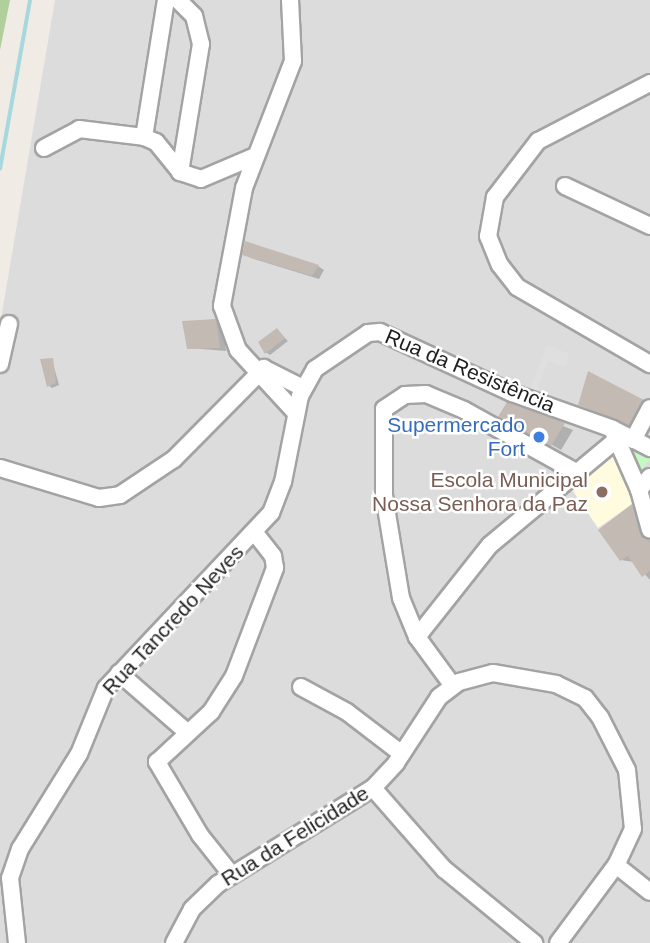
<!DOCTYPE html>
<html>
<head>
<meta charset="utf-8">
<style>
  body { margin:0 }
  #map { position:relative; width:650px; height:943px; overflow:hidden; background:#f0ebe5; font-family:Arial,sans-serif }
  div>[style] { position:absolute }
  .residential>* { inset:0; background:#dddcdc }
  .education>* { inset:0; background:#fffbdf }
  .forest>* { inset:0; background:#b0cf9a }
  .park>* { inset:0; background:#c5f9c2 }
  .parking>* { inset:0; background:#dfdfdf }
  .shadow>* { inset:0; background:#0003 }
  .stream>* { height:3.5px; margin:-1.75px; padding:0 1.75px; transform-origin:1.75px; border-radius:1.75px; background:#a6d8dd }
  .building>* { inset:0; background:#c4bab4 }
  .roads { filter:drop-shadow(2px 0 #a3a3a3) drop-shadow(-2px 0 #a3a3a3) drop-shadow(0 2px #a3a3a3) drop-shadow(0 -2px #a3a3a3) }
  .minor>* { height:16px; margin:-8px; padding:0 8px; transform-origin:8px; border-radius:8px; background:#fff }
  .dots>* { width:19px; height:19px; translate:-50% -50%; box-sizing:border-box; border:4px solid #fff; border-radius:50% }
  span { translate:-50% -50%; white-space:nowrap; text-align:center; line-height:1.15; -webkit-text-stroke:5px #fff; paint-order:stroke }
  .street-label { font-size:21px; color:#1f1f1f }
  .shop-label { font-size:21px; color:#366cbe }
  .right { translate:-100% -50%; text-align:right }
  .education-label { font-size:21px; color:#785e54 }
</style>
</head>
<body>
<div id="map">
  <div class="residential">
    <div style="clip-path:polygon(55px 0,650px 0,650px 943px,0 943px,0 325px)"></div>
  </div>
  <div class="education">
    <div style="clip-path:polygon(611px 447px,634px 503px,598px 528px,567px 482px)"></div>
  </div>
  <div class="forest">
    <div style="clip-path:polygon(0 0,10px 0,0 50px)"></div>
  </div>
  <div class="park">
    <div style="clip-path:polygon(620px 436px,650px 453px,650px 460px,638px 473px)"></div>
  </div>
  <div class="parking">
    <div style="clip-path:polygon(547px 345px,569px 354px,566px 367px,548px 361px,535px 395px,529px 392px)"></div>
  </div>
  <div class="shadow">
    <div style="clip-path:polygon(246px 244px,318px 266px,324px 270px,319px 279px,251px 258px,244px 254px)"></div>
    <div style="clip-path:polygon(215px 321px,222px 325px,226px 351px,189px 348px)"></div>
    <div style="clip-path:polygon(277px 330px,288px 341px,270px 355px,266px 352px)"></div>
    <div style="clip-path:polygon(52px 360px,59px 385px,52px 388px,48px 385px)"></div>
    <div style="clip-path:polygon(589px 373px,649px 405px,636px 428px,586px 408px)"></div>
    <div style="clip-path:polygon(508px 404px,573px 430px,561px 450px,501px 416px)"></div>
    <div style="clip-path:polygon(632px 506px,640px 511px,650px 542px,650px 580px,634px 562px,621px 560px)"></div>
  </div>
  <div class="stream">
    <div style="left:0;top:169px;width:172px;rotate:-79.9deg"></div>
  </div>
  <div class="building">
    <div style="clip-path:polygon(245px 241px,319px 265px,312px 276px,242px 255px)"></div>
    <div style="clip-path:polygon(216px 319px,220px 348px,187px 349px,182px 321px)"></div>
    <div style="clip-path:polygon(277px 328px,285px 338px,265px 354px,258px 342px)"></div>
    <div style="clip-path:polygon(53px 358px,56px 383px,47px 387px,40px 359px)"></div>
    <div style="clip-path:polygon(588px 371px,644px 400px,629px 425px,578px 405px)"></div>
    <div style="clip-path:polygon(507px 402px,565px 423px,551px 446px,498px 417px)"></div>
    <div style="clip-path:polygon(632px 504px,640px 533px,650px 543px,650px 571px,642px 577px,628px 556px,620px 561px,598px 530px)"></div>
  </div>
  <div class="roads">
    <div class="minor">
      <div style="left:178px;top:0;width:23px;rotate:45deg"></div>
      <div style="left:194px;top:16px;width:29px;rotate:76deg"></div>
      <div style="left:201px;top:44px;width:130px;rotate:99.3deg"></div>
      <div style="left:290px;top:0;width:61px;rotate:87.2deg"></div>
      <div style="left:293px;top:61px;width:136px;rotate:111.1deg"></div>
      <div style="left:244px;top:188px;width:120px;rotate:100.6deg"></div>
      <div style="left:222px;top:306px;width:47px;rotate:70deg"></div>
      <div style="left:238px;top:350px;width:86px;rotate:47.4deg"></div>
      <div style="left:650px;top:83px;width:126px;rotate:152.6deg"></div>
      <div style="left:538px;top:141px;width:71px;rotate:127.5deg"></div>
      <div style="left:495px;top:197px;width:40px;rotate:100deg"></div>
      <div style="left:488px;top:236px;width:31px;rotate:68deg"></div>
      <div style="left:500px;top:265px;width:28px;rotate:52deg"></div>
      <div style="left:517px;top:287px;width:154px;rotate:30.1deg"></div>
      <div style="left:144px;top:137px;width:139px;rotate:-80.9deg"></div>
      <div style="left:44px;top:148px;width:40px;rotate:-28deg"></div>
      <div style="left:79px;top:129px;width:65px;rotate:7deg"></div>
      <div style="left:144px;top:137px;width:13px;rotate:23deg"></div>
      <div style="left:156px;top:142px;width:38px;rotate:51deg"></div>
      <div style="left:180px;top:172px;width:22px;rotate:18deg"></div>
      <div style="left:201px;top:179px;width:56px;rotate:-22.9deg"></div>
      <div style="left:565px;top:186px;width:94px;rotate:25.2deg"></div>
      <div style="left:0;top:364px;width:41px;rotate:-77.3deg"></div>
      <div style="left:263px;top:368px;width:45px;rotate:26.6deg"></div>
      <div style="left:613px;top:431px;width:64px;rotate:66.2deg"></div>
      <div style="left:639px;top:490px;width:17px;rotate:-50deg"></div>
      <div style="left:633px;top:440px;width:36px;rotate:-62deg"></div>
      <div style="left:0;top:468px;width:103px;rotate:16.9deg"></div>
      <div style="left:99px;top:498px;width:21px;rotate:-8deg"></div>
      <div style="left:120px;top:495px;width:65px;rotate:-33.7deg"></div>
      <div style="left:174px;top:459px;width:128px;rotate:-45.3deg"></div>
      <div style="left:639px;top:490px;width:41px;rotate:74.6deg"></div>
      <div style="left:417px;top:637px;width:117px;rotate:-51.6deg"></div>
      <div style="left:490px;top:545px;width:165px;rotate:-39.8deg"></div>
      <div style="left:119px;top:673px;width:91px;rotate:41deg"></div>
      <div style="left:453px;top:686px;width:61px;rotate:-126.3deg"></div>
      <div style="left:417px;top:637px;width:42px;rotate:-112.3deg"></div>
      <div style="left:401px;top:598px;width:104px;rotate:-99.4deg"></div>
      <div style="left:384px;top:495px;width:86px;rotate:-90deg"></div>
      <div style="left:384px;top:409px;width:25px;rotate:-34deg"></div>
      <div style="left:405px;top:395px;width:21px;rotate:-3deg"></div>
      <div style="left:426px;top:394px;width:41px;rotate:22.8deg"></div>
      <div style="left:464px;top:410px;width:126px;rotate:29deg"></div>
      <div style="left:301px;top:687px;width:52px;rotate:28.5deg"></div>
      <div style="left:347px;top:712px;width:69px;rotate:37.4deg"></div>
      <div style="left:373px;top:788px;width:108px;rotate:48.8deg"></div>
      <div style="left:444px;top:869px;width:117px;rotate:39.4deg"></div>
      <div style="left:616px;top:865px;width:43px;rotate:38.5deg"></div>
      <div style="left:231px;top:874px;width:50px;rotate:-128.5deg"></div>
      <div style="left:200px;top:835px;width:85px;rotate:-120.5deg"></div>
      <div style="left:157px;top:762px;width:74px;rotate:-42.8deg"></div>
      <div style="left:211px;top:712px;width:43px;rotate:-57.4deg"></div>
      <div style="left:234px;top:676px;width:116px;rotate:-69.2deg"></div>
      <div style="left:275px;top:568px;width:12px;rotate:-99deg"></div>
      <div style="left:273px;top:556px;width:29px;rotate:-128deg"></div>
      <div style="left:17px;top:943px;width:65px;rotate:-96.1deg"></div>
      <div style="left:10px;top:878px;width:31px;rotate:-71deg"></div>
      <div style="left:20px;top:849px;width:112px;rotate:-58.2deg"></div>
      <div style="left:79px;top:754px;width:71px;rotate:-67.8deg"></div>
      <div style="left:106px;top:688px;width:241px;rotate:-46.7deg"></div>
      <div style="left:271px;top:513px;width:33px;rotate:-69deg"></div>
      <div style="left:283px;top:482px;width:88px;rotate:-78.8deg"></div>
      <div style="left:300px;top:396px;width:31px;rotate:-61deg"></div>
      <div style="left:315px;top:369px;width:64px;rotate:-34.2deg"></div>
      <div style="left:368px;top:333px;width:12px;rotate:-5deg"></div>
      <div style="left:380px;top:332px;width:145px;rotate:24.8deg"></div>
      <div style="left:512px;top:393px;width:107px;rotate:19.6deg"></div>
      <div style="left:613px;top:429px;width:42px;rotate:27.2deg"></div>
      <div style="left:174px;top:943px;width:38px;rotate:-62deg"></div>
      <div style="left:192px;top:909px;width:36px;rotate:-44deg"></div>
      <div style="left:218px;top:884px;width:182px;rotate:-31.8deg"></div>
      <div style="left:373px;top:788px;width:34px;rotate:-47deg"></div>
      <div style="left:396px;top:763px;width:79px;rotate:-56.9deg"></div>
      <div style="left:439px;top:697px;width:25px;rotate:-37deg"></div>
      <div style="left:459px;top:682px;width:35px;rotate:-15deg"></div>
      <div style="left:493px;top:673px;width:64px;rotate:9.9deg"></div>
      <div style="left:556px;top:684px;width:32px;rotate:26deg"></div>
      <div style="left:585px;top:698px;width:24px;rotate:52deg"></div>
      <div style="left:600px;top:717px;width:59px;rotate:63deg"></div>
      <div style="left:627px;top:770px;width:59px;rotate:84.2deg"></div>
      <div style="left:633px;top:829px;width:40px;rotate:115deg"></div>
      <div style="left:616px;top:865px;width:97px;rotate:126.6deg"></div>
    </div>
  </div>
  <div class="dots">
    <div style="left:539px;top:437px;background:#3f7fe0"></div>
    <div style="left:602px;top:492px;background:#8d6e63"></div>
  </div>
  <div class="street-label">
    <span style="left:470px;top:371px;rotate:23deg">Rua da Resistência</span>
    <span style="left:173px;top:620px;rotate:-47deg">Rua Tancredo Neves</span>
    <span style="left:295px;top:836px;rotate:-32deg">Rua da Felicidade</span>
  </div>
  <div class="shop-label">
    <span class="right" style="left:525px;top:437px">Supermercado<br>Fort</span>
  </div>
  <div class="education-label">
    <span class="right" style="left:588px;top:492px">Escola Municipal<br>Nossa Senhora da Paz</span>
  </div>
</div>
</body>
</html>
